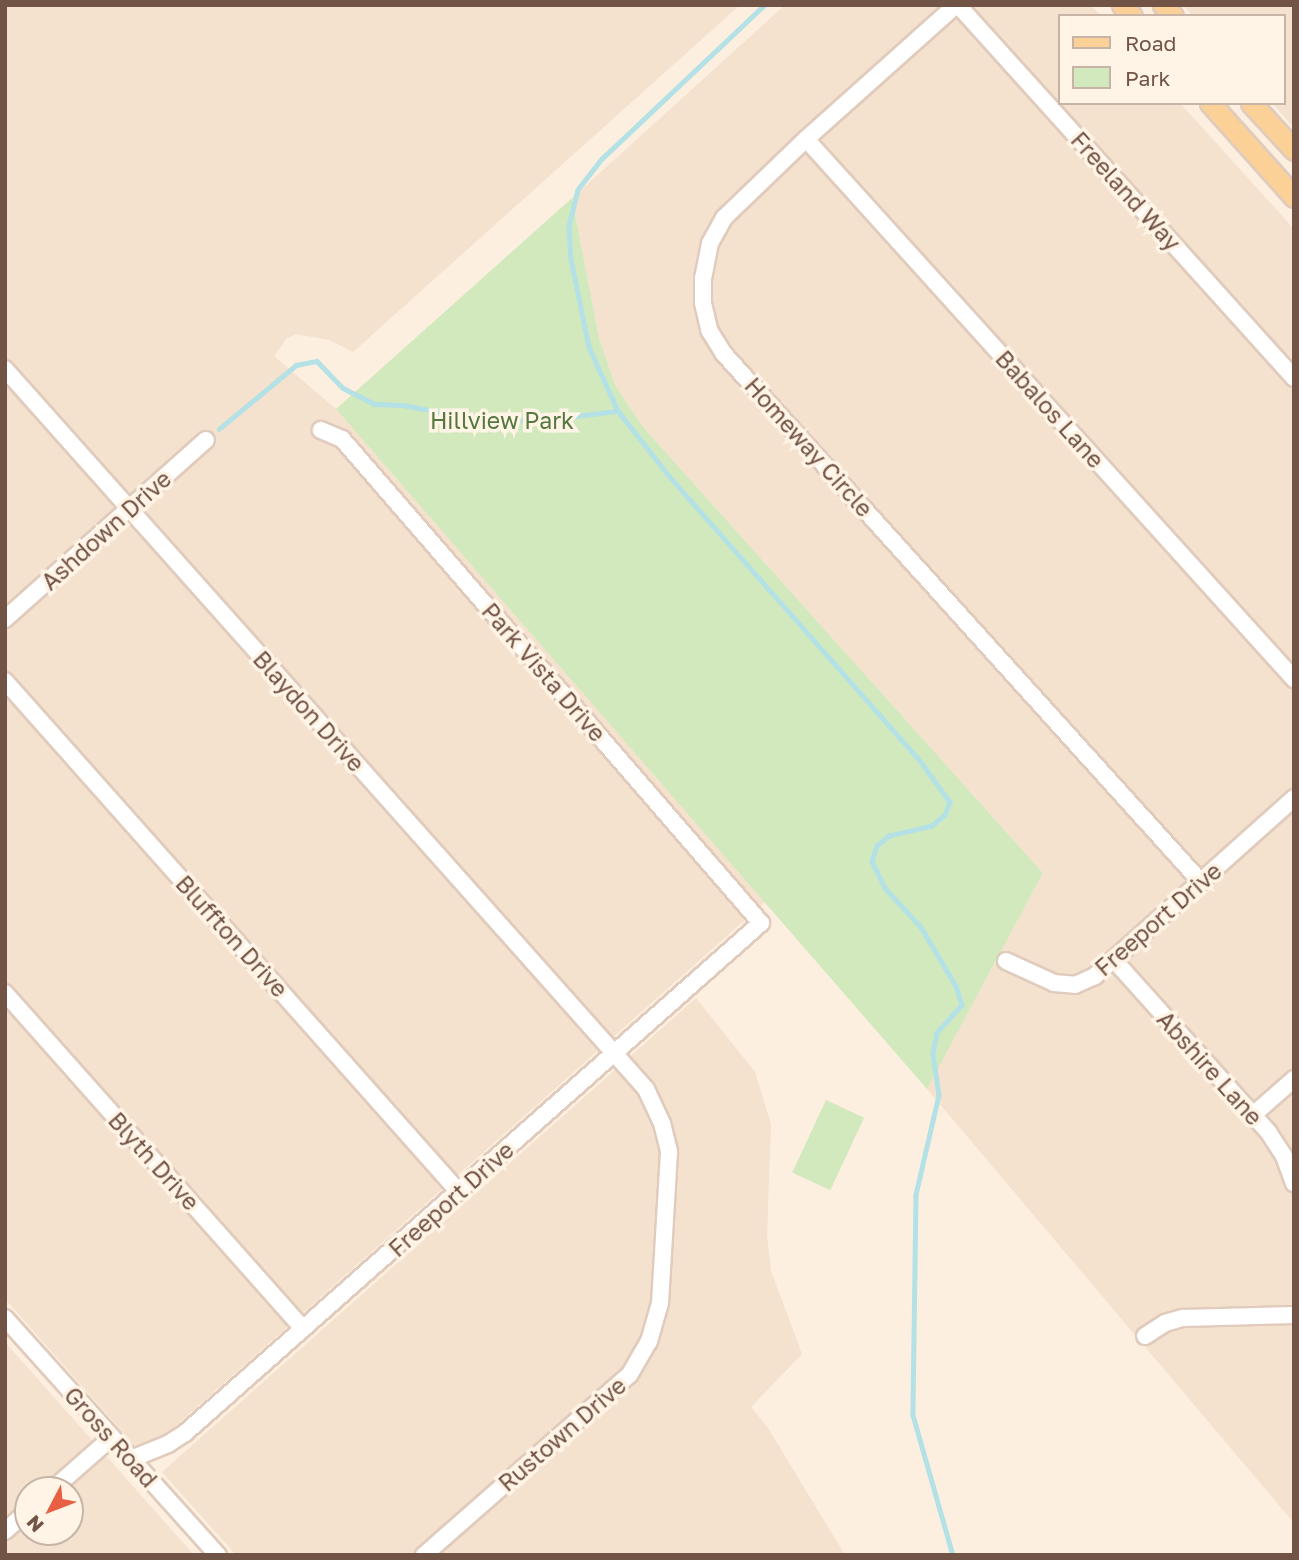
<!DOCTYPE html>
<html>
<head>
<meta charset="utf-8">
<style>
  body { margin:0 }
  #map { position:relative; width:1299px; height:1560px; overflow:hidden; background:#fcefdf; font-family:"Golos Text",sans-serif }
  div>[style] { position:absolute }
  .residential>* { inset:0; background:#f4e1ce }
  .green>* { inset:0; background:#d2e9be; transform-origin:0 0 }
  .stream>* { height:4.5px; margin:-2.25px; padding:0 2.25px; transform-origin:2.25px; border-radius:2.25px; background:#b4e1e5 }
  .roads { filter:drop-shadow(2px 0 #e0cbbc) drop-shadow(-2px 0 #e0cbbc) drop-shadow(0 2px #e0cbbc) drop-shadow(0 -2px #e0cbbc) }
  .minor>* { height:16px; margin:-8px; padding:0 8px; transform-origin:8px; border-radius:8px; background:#fff }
  .major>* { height:19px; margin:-9.5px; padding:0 9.5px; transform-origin:9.5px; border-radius:9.5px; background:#fcd197 }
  span { translate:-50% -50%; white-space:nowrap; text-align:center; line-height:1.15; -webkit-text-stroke:7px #fff4e5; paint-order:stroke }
  .street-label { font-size:23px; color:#725447 }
  .park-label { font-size:23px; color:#54783f }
  .frame { position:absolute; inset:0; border:7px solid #725447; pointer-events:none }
  .legend { position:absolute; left:1058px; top:14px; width:228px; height:91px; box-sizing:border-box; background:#fff4e5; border:2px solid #c7b4a6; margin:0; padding:9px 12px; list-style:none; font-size:21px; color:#725447 }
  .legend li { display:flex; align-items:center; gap:14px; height:35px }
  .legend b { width:35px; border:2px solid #c7b4a6 }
  .north { position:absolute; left:14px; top:1476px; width:70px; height:70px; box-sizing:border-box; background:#fff4e5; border:2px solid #c7b4a6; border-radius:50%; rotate:228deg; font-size:19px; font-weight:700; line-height:28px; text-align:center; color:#725447 }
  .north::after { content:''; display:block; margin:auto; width:24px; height:32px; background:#e85f43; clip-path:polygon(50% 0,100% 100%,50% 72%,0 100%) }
</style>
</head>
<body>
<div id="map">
  <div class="residential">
    <div style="clip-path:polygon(5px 5px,740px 5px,353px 352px,329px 340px,296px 334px,287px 338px,274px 356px,336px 409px,765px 902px,143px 1455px,5px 1299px)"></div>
    <div style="clip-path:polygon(785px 5px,1091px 5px,1101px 16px,1059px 16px,1059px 103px,1180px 103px,1294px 229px,1294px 1523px,927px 1089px,1043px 873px,643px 427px,615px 385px,599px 338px,572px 198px)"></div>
    <div style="clip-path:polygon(1183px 5px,1294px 5px,1294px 128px,1272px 103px,1283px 103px,1283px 16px,1193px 16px)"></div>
    <div style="clip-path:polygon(696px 998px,755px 1072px,771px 1124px,767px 1235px,771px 1271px,802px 1354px,751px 1407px,768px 1428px,845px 1555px,236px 1555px,162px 1472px)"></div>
    <div style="clip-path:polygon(evenodd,5px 1342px,194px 1555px,5px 1555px,5px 1342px,28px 1490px,70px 1490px,70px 1532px,28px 1532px,28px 1490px)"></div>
  </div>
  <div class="green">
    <div style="clip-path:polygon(572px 198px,599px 338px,615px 385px,643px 427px,1043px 873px,927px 1089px,336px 409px)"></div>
    <div style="left:826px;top:1100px;width:42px;height:80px;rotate:25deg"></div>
  </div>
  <div class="stream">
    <div style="left:765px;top:5px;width:224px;rotate:136.6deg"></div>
    <div style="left:602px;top:159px;width:39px;rotate:128deg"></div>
    <div style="left:578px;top:190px;width:36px;rotate:104deg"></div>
    <div style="left:569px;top:225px;width:34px;rotate:87deg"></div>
    <div style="left:571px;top:259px;width:90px;rotate:78.4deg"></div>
    <div style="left:589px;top:347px;width:70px;rotate:65.6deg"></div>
    <div style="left:618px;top:411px;width:84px;rotate:51.8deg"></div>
    <div style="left:670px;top:477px;width:375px;rotate:48.6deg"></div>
    <div style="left:918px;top:758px;width:54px;rotate:54deg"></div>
    <div style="left:950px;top:802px;width:14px;rotate:111deg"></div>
    <div style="left:945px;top:815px;width:17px;rotate:140deg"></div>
    <div style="left:932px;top:826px;width:44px;rotate:166.9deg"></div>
    <div style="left:889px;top:836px;width:16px;rotate:140deg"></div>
    <div style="left:877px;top:846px;width:16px;rotate:108deg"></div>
    <div style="left:872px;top:861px;width:30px;rotate:64deg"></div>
    <div style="left:885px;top:888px;width:53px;rotate:47.3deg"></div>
    <div style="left:921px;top:927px;width:69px;rotate:59.3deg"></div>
    <div style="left:956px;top:986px;width:20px;rotate:72deg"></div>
    <div style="left:962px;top:1005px;width:38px;rotate:132deg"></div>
    <div style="left:937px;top:1033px;width:21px;rotate:101deg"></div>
    <div style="left:933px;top:1054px;width:41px;rotate:81.7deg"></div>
    <div style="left:939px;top:1095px;width:103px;rotate:103deg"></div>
    <div style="left:916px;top:1195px;width:220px;rotate:90.8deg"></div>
    <div style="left:913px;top:1415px;width:146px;rotate:74.1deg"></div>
    <div style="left:219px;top:429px;width:100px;rotate:-39.7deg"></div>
    <div style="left:296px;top:365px;width:21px;rotate:-11deg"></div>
    <div style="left:317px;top:361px;width:37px;rotate:46deg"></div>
    <div style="left:343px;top:388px;width:35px;rotate:27deg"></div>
    <div style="left:374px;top:404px;width:29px;rotate:2deg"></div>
    <div style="left:403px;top:405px;width:48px;rotate:10.8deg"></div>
    <div style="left:450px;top:414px;width:86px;rotate:4.7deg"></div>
    <div style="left:536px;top:421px;width:83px;rotate:-7deg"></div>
  </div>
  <div class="roads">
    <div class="minor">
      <div style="left:956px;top:5px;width:201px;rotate:138.2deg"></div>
      <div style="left:806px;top:139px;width:114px;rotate:136.1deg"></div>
      <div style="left:724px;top:218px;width:29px;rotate:119deg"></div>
      <div style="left:710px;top:243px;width:36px;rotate:101deg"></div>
      <div style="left:703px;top:278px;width:25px;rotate:90deg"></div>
      <div style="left:703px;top:303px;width:28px;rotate:77deg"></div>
      <div style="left:709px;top:330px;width:28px;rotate:58deg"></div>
      <div style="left:724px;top:354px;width:712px;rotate:47.91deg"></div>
      <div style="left:958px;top:5px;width:502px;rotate:47.99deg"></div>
      <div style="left:806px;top:139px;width:728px;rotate:47.9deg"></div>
      <div style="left:5px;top:369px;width:964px;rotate:48.32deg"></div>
      <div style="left:646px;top:1089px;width:38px;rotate:65deg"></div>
      <div style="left:662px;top:1123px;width:30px;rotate:76deg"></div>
      <div style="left:669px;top:1152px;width:151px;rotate:93.4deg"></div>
      <div style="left:660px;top:1303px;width:40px;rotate:106deg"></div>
      <div style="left:649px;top:1341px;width:39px;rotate:120deg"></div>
      <div style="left:629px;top:1375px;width:273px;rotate:138.7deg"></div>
      <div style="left:5px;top:619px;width:269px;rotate:-41.7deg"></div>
      <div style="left:5px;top:681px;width:682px;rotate:48.39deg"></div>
      <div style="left:1114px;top:960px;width:232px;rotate:48.1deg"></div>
      <div style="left:1269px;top:1133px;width:27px;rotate:57deg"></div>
      <div style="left:1284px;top:1156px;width:29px;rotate:70deg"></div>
      <div style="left:1006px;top:961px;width:53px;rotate:24.6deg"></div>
      <div style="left:1054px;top:983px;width:21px;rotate:5deg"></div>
      <div style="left:1075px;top:985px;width:22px;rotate:-24deg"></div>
      <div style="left:1095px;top:976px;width:267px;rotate:-41.8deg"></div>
      <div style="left:5px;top:993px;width:449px;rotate:48.4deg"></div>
      <div style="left:1253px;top:1115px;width:55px;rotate:-41.3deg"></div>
      <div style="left:5px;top:1318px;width:319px;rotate:48.1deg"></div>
      <div style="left:1145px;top:1336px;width:24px;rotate:-33deg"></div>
      <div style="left:1165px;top:1323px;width:19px;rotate:-16deg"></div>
      <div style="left:1183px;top:1318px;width:111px;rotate:-1.5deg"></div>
      <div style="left:131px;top:1459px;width:40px;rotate:-22deg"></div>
      <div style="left:168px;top:1444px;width:20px;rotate:-33deg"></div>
      <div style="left:185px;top:1433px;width:769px;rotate:-41.52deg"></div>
      <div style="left:761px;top:923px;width:640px;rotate:-130.88deg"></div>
      <div style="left:342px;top:439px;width:23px;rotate:-157deg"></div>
      <div style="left:52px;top:1490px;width:79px;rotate:-41.4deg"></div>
      <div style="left:5px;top:1531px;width:30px;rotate:-41deg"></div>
    </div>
    <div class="major">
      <div style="left:1122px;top:5px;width:15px;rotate:48deg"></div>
      <div style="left:1163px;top:5px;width:15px;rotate:48deg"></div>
      <div style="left:1210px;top:103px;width:126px;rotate:48.2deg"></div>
      <div style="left:1251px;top:103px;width:64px;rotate:47.5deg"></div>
    </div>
  </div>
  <div class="street-label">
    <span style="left:1126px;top:191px;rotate:48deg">Freeland Way</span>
    <span style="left:1050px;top:409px;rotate:48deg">Babalos Lane</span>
    <span style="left:809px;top:447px;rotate:48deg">Homeway Circle</span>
    <span style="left:106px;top:530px;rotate:-42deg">Ashdown Drive</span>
    <span style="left:544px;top:672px;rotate:49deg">Park Vista Drive</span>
    <span style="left:309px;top:711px;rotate:48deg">Blaydon Drive</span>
    <span style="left:1158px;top:919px;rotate:-41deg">Freeport Drive</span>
    <span style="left:232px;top:936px;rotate:48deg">Bluffton Drive</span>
    <span style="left:1210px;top:1068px;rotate:48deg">Abshire Lane</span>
    <span style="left:154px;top:1161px;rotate:48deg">Blyth Drive</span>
    <span style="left:451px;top:1199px;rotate:-42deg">Freeport Drive</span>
    <span style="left:562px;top:1434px;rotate:-41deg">Rustown Drive</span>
    <span style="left:111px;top:1437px;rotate:48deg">Gross Road</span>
  </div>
  <div class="park-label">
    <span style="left:502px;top:420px">Hillview Park</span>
  </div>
  <div class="frame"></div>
  <ul class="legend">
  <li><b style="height:9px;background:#fcd197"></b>Road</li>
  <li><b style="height:19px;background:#d2e9be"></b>Park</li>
  </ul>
  <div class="north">N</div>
</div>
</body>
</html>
